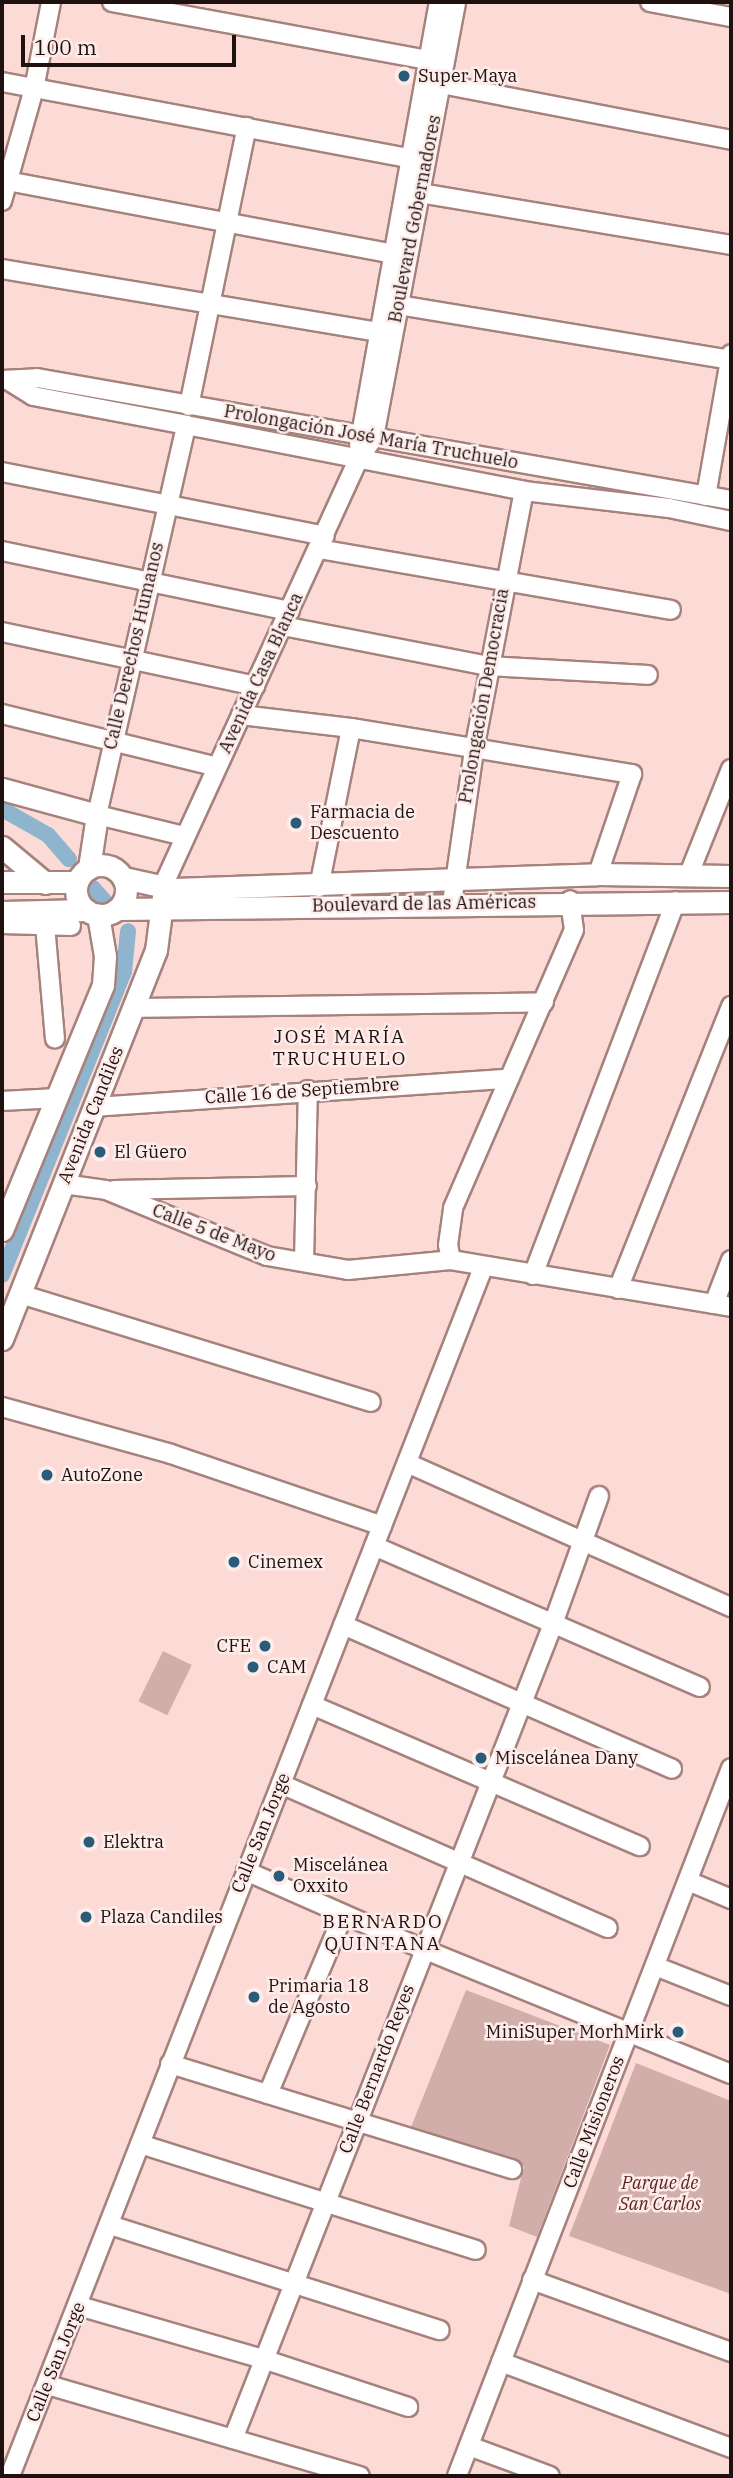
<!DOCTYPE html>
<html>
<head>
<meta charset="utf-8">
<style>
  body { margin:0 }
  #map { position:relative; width:733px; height:2478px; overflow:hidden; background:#fcdbd7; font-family:"IBM Plex Serif",serif }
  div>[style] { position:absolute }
  .green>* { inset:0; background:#d2aeaa; transform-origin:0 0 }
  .canal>* { height:16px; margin:-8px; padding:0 8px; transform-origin:8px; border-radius:8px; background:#8fb5ce }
  .roads { filter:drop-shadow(2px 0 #a6827d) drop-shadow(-2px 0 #a6827d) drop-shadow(0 2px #a6827d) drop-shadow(0 -2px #a6827d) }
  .minor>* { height:18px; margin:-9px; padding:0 9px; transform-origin:9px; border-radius:9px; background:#fff }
  .major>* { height:21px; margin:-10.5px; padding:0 10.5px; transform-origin:10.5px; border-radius:10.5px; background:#fff }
  .major>.ring { margin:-10.5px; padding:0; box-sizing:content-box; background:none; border:21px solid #fff; border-radius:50% }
  .dots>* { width:19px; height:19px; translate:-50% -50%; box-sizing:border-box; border:4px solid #fdecea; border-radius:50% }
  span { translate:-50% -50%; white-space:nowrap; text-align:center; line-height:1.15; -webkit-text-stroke:5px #fdecea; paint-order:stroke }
  .poi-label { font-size:18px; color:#1e110f }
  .left { translate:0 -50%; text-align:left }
  .right { translate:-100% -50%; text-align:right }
  .street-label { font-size:18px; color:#1e110f }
  .park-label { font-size:18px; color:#5e2521; font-style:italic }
  .neighbourhood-label { font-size:19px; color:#1e110f; letter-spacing:2px }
  .frame { position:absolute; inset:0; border:4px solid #1e110f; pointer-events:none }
  .scale { position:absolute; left:21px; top:35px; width:215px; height:32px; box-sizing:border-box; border:4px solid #1e110f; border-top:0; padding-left:9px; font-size:21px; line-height:24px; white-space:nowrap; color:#1e110f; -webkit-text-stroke:5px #fdecea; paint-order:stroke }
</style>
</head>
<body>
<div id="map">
  <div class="green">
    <div style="left:163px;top:1651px;width:32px;height:56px;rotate:26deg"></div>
    <div style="clip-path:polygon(466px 1990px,610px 2045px,537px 2237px,509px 2226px,524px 2166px,411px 2127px)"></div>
    <div style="clip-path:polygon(636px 2063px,731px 2101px,731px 2294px,569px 2236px)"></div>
  </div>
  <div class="canal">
    <div style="left:2px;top:809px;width:53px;rotate:29.5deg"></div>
    <div style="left:48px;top:835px;width:32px;rotate:49deg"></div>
    <div style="left:93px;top:888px;width:18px;rotate:49deg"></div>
    <div style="left:2px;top:1275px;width:327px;rotate:-68.1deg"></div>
    <div style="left:124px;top:972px;width:41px;rotate:-84.4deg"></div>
  </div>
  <div class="roads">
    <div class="minor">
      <div style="left:112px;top:2px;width:321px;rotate:10.4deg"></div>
      <div style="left:650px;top:2px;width:82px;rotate:10.5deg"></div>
      <div style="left:2px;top:82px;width:415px;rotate:10.6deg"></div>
      <div style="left:441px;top:84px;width:295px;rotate:10.9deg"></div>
      <div style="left:2px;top:180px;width:409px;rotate:10.7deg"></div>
      <div style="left:420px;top:193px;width:315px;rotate:9.5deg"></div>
      <div style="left:2px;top:201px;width:116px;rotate:-74.1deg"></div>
      <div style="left:34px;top:89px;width:89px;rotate:-78.9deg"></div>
      <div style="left:2px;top:269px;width:381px;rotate:9.5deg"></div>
      <div style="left:399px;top:305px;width:336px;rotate:9.4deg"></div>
      <div style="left:2px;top:380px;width:35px;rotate:-3deg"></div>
      <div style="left:37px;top:378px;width:705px;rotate:9.97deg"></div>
      <div style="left:11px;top:382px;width:26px;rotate:32deg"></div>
      <div style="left:33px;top:396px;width:156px;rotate:10.7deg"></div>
      <div style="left:186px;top:425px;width:344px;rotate:11deg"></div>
      <div style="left:524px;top:491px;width:146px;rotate:6.7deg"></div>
      <div style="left:669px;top:508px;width:63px;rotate:11.8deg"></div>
      <div style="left:189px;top:406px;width:285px;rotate:-78.3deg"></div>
      <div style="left:359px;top:446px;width:451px;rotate:-79.8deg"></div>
      <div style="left:2px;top:472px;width:329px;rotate:11.2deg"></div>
      <div style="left:706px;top:496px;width:144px;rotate:-80deg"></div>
      <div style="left:319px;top:549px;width:357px;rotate:9.8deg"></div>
      <div style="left:2px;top:551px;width:294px;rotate:11.8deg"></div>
      <div style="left:283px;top:626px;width:210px;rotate:11deg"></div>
      <div style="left:489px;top:666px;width:159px;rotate:3.2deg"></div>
      <div style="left:2px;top:632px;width:259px;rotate:12deg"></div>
      <div style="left:2px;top:714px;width:221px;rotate:13.8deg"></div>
      <div style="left:241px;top:715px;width:111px;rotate:6.7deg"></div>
      <div style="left:351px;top:728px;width:285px;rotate:9.3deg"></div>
      <div style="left:632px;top:774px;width:106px;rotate:108.8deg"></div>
      <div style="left:184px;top:836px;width:89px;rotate:-166.4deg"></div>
      <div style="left:97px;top:815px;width:400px;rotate:-77.1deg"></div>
      <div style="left:689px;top:874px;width:113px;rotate:-68.2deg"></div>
      <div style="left:319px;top:887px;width:162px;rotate:-78.6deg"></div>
      <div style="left:162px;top:888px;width:473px;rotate:-65.4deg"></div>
      <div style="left:359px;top:458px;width:26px;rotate:-54deg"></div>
      <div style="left:374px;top:437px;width:443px;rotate:-79.3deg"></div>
      <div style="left:452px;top:903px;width:155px;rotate:-81.8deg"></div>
      <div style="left:474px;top:750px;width:264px;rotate:-79.1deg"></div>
      <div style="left:2px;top:924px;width:69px;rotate:1.7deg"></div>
      <div style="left:45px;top:925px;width:114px;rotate:85deg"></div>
      <div style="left:133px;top:1008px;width:411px;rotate:-0.8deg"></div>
      <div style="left:2px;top:1101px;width:55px;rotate:-3.1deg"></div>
      <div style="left:94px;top:1107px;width:416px;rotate:-3.9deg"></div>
      <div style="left:63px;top:1184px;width:43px;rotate:7.9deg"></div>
      <div style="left:106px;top:1190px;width:174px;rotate:22.3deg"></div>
      <div style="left:267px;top:1256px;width:82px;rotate:9.8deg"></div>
      <div style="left:348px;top:1270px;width:103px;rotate:-5.5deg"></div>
      <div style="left:451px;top:1260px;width:284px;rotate:9.5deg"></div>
      <div style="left:114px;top:1190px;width:193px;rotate:-1.2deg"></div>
      <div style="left:451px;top:1260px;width:15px;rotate:-101deg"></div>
      <div style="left:448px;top:1245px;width:37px;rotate:-82deg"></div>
      <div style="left:453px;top:1208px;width:303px;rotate:-66.5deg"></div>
      <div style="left:574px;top:930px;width:30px;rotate:-98deg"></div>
      <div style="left:304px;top:1262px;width:172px;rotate:-88.7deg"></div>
      <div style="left:533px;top:1275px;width:400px;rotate:-69.1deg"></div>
      <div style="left:618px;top:1289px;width:305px;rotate:-68.2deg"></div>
      <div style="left:20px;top:1294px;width:367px;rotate:17.1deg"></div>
      <div style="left:714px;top:1304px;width:47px;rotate:-68.9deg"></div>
      <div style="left:2px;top:1407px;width:175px;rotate:15.5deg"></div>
      <div style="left:171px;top:1454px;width:223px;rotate:18.8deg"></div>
      <div style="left:407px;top:1463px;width:355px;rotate:24deg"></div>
      <div style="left:374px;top:1546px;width:355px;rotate:23.4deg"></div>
      <div style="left:343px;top:1625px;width:359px;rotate:23.6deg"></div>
      <div style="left:312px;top:1705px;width:357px;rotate:23.3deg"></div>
      <div style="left:281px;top:1784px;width:357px;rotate:23.8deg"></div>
      <div style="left:246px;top:1871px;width:193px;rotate:23.8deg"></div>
      <div style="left:423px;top:1949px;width:332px;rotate:22.1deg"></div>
      <div style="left:688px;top:1881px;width:47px;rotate:22.7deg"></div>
      <div style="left:655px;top:1966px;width:82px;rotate:21.5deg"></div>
      <div style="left:170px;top:2064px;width:358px;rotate:17.1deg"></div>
      <div style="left:268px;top:2094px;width:193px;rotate:-67.2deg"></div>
      <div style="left:140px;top:2144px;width:352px;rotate:17.5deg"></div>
      <div style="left:110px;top:2225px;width:346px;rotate:17.7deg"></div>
      <div style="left:532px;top:2280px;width:212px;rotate:19.9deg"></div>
      <div style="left:79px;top:2306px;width:191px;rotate:16.1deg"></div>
      <div style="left:263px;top:2359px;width:153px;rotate:18.3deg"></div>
      <div style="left:501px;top:2362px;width:246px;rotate:20.5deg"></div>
      <div style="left:48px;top:2385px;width:325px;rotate:16.3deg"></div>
      <div style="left:233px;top:2439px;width:876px;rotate:-68.56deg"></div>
      <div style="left:553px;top:1624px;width:136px;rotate:-70.2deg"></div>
      <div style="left:469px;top:2446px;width:86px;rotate:20.3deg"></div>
      <div style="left:10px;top:2476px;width:1297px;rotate:-68.62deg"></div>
      <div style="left:457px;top:2476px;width:759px;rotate:-68.84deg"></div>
    </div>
    <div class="major">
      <div style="left:2px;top:789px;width:98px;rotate:15.3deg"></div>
      <div style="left:97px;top:815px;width:54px;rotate:98.6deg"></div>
      <div style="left:2px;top:847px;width:56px;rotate:39.9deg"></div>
      <div class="ring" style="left:76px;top:865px;width:29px;height:29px"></div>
      <div style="left:124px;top:878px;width:51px;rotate:12.4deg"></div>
      <div style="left:174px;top:889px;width:424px;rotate:-2deg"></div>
      <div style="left:598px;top:874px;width:133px;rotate:0.9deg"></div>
      <div style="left:2px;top:882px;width:75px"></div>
      <div style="left:118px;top:909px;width:613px;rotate:-0.65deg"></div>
      <div style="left:2px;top:912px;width:84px;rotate:-1.4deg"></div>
      <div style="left:2px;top:1230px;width:265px;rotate:-67.6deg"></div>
      <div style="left:103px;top:985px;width:29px;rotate:-86deg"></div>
      <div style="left:105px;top:956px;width:42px;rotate:-99.7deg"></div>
      <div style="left:2px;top:1339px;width:418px;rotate:-68.4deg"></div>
      <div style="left:156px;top:950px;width:53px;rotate:-82.5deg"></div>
    </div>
  </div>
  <div class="dots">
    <div style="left:404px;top:76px;background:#295c79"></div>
    <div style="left:296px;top:823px;background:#295c79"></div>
    <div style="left:100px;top:1152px;background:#295c79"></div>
    <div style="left:47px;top:1475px;background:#295c79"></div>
    <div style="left:234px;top:1562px;background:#295c79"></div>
    <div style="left:265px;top:1646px;background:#295c79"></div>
    <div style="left:253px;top:1667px;background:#295c79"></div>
    <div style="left:481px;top:1758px;background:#295c79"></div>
    <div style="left:89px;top:1842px;background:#295c79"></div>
    <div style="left:279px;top:1876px;background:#295c79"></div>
    <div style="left:86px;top:1917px;background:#295c79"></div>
    <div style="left:254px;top:1997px;background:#295c79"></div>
    <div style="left:678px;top:2032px;background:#295c79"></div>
  </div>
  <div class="poi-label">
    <span class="left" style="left:418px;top:76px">Super Maya</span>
    <span class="left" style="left:310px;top:823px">Farmacia de<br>Descuento</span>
    <span class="left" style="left:114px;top:1152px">El Güero</span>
    <span class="left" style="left:61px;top:1475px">AutoZone</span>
    <span class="left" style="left:248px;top:1562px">Cinemex</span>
    <span class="right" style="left:251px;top:1646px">CFE</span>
    <span class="left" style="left:267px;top:1667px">CAM</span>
    <span class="left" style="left:495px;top:1758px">Miscelánea Dany</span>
    <span class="left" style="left:103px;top:1842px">Elektra</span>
    <span class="left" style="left:293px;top:1876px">Miscelánea<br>Oxxito</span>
    <span class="left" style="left:100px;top:1917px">Plaza Candiles</span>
    <span class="left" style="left:268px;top:1997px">Primaria 18<br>de Agosto</span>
    <span class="right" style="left:664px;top:2032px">MiniSuper MorhMirk</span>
  </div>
  <div class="street-label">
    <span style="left:415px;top:219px;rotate:-79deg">Boulevard Gobernadores</span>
    <span style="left:371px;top:437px;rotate:10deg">Prolongación José María Truchuelo</span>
    <span style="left:134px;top:646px;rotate:-77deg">Calle Derechos Humanos</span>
    <span style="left:261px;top:673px;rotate:-65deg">Avenida Casa Blanca</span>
    <span style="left:484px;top:696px;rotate:-80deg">Prolongación Democracia</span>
    <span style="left:424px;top:904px;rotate:-1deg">Boulevard de las Américas</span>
    <span style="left:302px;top:1091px;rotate:-4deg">Calle 16 de Septiembre</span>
    <span style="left:91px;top:1115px;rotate:-68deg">Avenida Candiles</span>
    <span style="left:214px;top:1233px;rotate:21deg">Calle 5 de Mayo</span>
    <span style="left:261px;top:1833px;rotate:-68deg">Calle San Jorge</span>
    <span style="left:377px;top:2069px;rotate:-69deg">Calle Bernardo Reyes</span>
    <span style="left:594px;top:2122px;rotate:-69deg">Calle Misioneros</span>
    <span style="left:56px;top:2362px;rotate:-68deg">Calle San Jorge</span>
  </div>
  <div class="park-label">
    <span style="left:660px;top:2194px">Parque de<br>San Carlos</span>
  </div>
  <div class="neighbourhood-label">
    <span style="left:340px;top:1048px">JOSÉ MARÍA<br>TRUCHUELO</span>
    <span style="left:383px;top:1933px">BERNARDO<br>QUINTANA</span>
  </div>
  <div class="frame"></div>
  <div class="scale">100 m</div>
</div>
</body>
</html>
